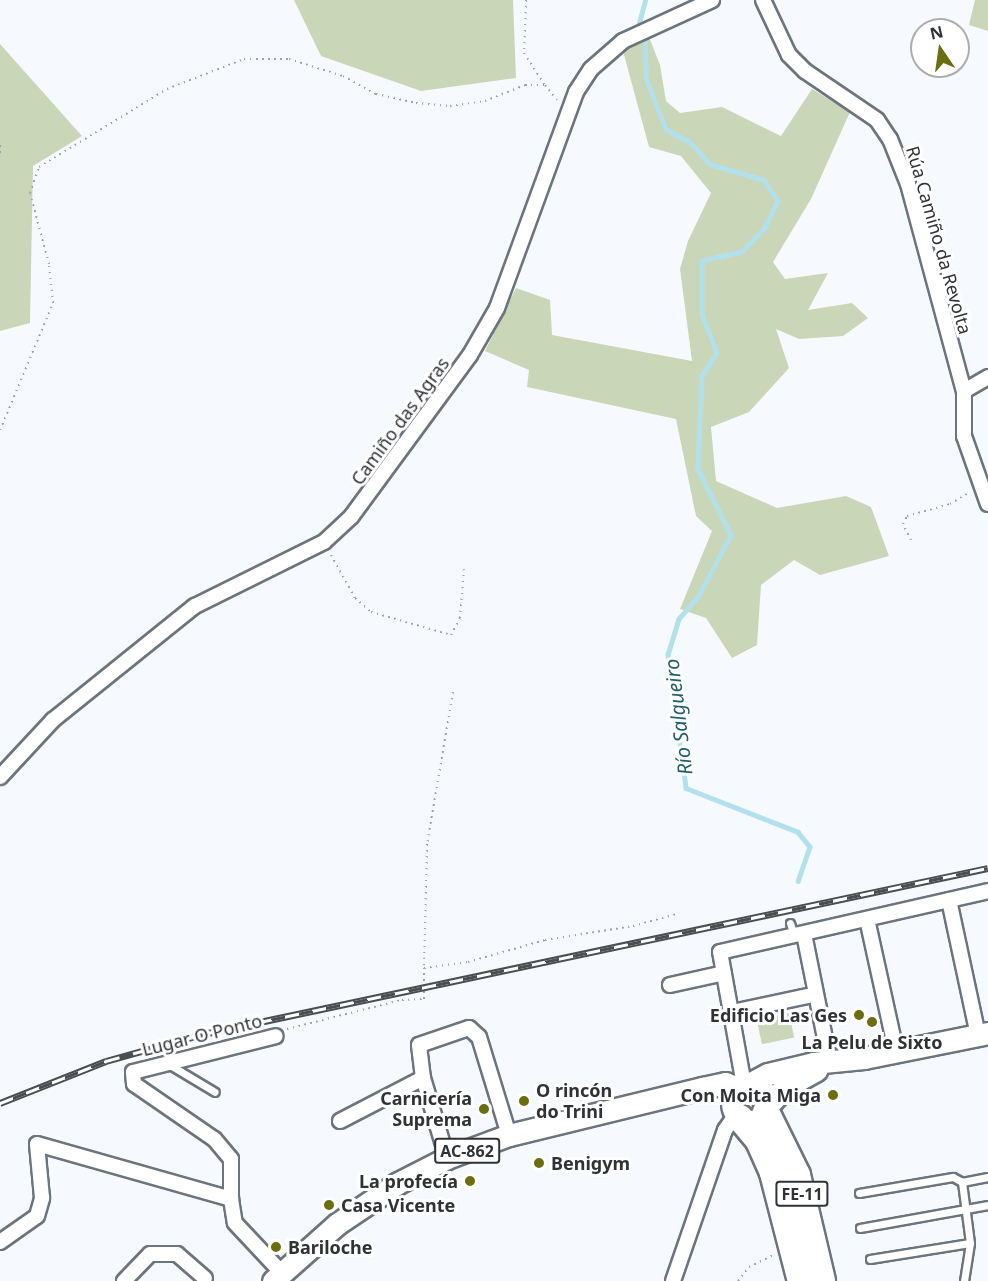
<!DOCTYPE html>
<html>
<head>
<meta charset="utf-8">
<style>
  body { margin:0 }
  #map { position:relative; width:988px; height:1281px; overflow:hidden; background:#f6fafe; font-family:"Noto Sans",sans-serif }
  div>[style] { position:absolute }
  .green>* { inset:0; background:#c9d6b7; transform-origin:0 0 }
  .stream>* { height:4.5px; margin:-2.25px; padding:0 2.25px; transform-origin:2.25px; border-radius:2.25px; background:#b2e1eb }
  .path>* { height:2px; margin-top:-1px; transform-origin:0; background:repeating-linear-gradient(90deg,#9ea2a6 0 1.5px,transparent 0 6px) }
  .roads { filter:drop-shadow(2px 0 #6c747c) drop-shadow(-2px 0 #6c747c) drop-shadow(0 2px #6c747c) drop-shadow(0 -2px #6c747c) }
  .lane>* { height:7px; margin:-3.5px; padding:0 3.5px; transform-origin:3.5px; border-radius:3.5px; background:#fff }
  .street>* { height:14px; margin:-7px; padding:0 7px; transform-origin:7px; border-radius:7px; background:#fff }
  .primary>* { height:21px; margin:-10.5px; padding:0 10.5px; transform-origin:10.5px; border-radius:10.5px; background:#fff }
  .primary>.ring { margin:-10.5px; padding:0; box-sizing:content-box; background:none; border:21px solid #fff; border-radius:50% }
  .highway>* { height:26px; margin:-13px; padding:0 13px; transform-origin:13px; border-radius:13px; background:#fff }
  .rail>* { height:7px; margin-top:-3.5px; transform-origin:0; background:repeating-linear-gradient(90deg,#fff 0 14px,#4a4e51 0 28px); box-sizing:border-box; border-block:2px solid #4a4e51 }
  .dots>* { width:16px; height:16px; translate:-50% -50%; box-sizing:border-box; border:3px solid #fff; border-radius:50% }
  span { translate:-50% -50%; white-space:nowrap; text-align:center; line-height:1.15; -webkit-text-stroke:6px #fff; paint-order:stroke }
  .shield-label span { padding:2px 4px; background:#fff; border:2px solid; border-radius:4px; -webkit-text-stroke-width:0 }
  .shield-label { font-size:16px; color:#2f3336; font-weight:700 }
  .street-label { font-size:18px; color:#2f3336 }
  .poi-label { font-size:18px; color:#2f3336; font-weight:700 }
  .right { translate:-100% -50%; text-align:right }
  .left { translate:0 -50%; text-align:left }
  .water-label { font-size:20px; color:#205f6a; font-style:italic }
  .north { position:absolute; left:910px; top:18px; width:60px; height:60px; box-sizing:border-box; background:#fff; border:2px solid #acadaf; border-radius:50%; rotate:347deg; font-size:16px; font-weight:700; line-height:24px; text-align:center; color:#2f3336 }
  .north::after { content:''; display:block; margin:auto; width:21px; height:27px; background:#6a6d10; clip-path:polygon(50% 0,100% 100%,50% 72%,0 100%) }
</style>
</head>
<body>
<div id="map">
  <div class="green">
    <div style="clip-path:polygon(294px 0,513px 0,516px 78px,421px 91px,321px 56px)"></div>
    <div style="clip-path:polygon(975px 0,988px 0,988px 31px,969px 25px)"></div>
    <div style="clip-path:polygon(649px 37px,660px 65px,666px 101px,680px 113px,722px 107px,781px 136px,812px 89px,850px 112px,811px 199px,773px 262px,785px 279px,828px 273px,808px 310px,852px 303px,868px 318px,843px 336px,799px 339px,776px 329px,789px 368px,749px 412px,711px 427px,716px 481px,777px 508px,846px 496px,871px 507px,889px 556px,820px 575px,794px 560px,761px 585px,757px 645px,732px 658px,706px 618px,680px 609px,712px 531px,696px 516px,676px 419px,527px 387px,529px 370px,485px 351px,516px 288px,550px 300px,552px 335px,692px 361px,680px 269px,688px 241px,711px 193px,681px 156px,649px 147px,623px 51px)"></div>
    <div style="clip-path:polygon(0 44px,82px 136px,33px 166px,30px 323px,0 331px)"></div>
    <div style="left:789px;top:1013px;width:25px;height:33px;rotate:78deg"></div>
  </div>
  <div class="stream">
    <div style="left:639px;top:23px;width:24px;rotate:-75deg"></div>
    <div style="left:645px;top:41px;width:37px;rotate:88deg"></div>
    <div style="left:646px;top:78px;width:55px;rotate:68.6deg"></div>
    <div style="left:666px;top:129px;width:29px;rotate:29deg"></div>
    <div style="left:691px;top:143px;width:28px;rotate:48deg"></div>
    <div style="left:710px;top:164px;width:56px;rotate:16.5deg"></div>
    <div style="left:764px;top:180px;width:25px;rotate:56deg"></div>
    <div style="left:778px;top:201px;width:30px;rotate:116deg"></div>
    <div style="left:765px;top:228px;width:33px;rotate:134deg"></div>
    <div style="left:742px;top:252px;width:41px;rotate:167.3deg"></div>
    <div style="left:702px;top:261px;width:53px;rotate:90deg"></div>
    <div style="left:702px;top:314px;width:42px;rotate:69deg"></div>
    <div style="left:717px;top:353px;width:27px;rotate:123deg"></div>
    <div style="left:702px;top:376px;width:93px;rotate:92.5deg"></div>
    <div style="left:698px;top:469px;width:74px;rotate:63.4deg"></div>
    <div style="left:731px;top:535px;width:69px;rotate:117.7deg"></div>
    <div style="left:699px;top:596px;width:30px;rotate:131deg"></div>
    <div style="left:679px;top:619px;width:37px;rotate:107deg"></div>
    <div style="left:668px;top:654px;width:135px;rotate:82.3deg"></div>
    <div style="left:686px;top:788px;width:120px;rotate:21.4deg"></div>
    <div style="left:798px;top:832px;width:19px;rotate:51deg"></div>
    <div style="left:810px;top:847px;width:36px;rotate:109deg"></div>
  </div>
  <div class="path">
    <div style="left:526px;top:0;width:53px;rotate:92.2deg"></div>
    <div style="left:524px;top:53px;width:38px;rotate:57deg"></div>
    <div style="left:0;top:145px;width:11px;rotate:90deg"></div>
    <div style="left:0;top:430px;width:138px;rotate:-67.3deg"></div>
    <div style="left:53px;top:303px;width:39px;rotate:-96deg"></div>
    <div style="left:49px;top:264px;width:73px;rotate:-105deg"></div>
    <div style="left:30px;top:193px;width:28px;rotate:-71deg"></div>
    <div style="left:39px;top:167px;width:150px;rotate:-31.4deg"></div>
    <div style="left:167px;top:89px;width:83px;rotate:-21.3deg"></div>
    <div style="left:244px;top:59px;width:45px"></div>
    <div style="left:289px;top:59px;width:57px;rotate:17.5deg"></div>
    <div style="left:343px;top:76px;width:38px;rotate:29deg"></div>
    <div style="left:376px;top:94px;width:41px;rotate:12.7deg"></div>
    <div style="left:416px;top:103px;width:34px;rotate:5deg"></div>
    <div style="left:450px;top:106px;width:35px;rotate:-8deg"></div>
    <div style="left:485px;top:101px;width:43px;rotate:-21.8deg"></div>
    <div style="left:525px;top:85px;width:20px"></div>
    <div style="left:545px;top:85px;width:19px;rotate:51deg"></div>
    <div style="left:911px;top:540px;width:18px;rotate:-117deg"></div>
    <div style="left:903px;top:524px;width:9px;rotate:-63deg"></div>
    <div style="left:907px;top:516px;width:45px;rotate:-15.6deg"></div>
    <div style="left:950px;top:504px;width:23px;rotate:-31deg"></div>
    <div style="left:331px;top:555px;width:49px;rotate:60.8deg"></div>
    <div style="left:355px;top:598px;width:21px;rotate:41deg"></div>
    <div style="left:371px;top:612px;width:83px;rotate:16deg"></div>
    <div style="left:451px;top:635px;width:19px;rotate:-62deg"></div>
    <div style="left:460px;top:618px;width:49px;rotate:-85.3deg"></div>
    <div style="left:453px;top:692px;width:154px;rotate:99.7deg"></div>
    <div style="left:427px;top:844px;width:124px;rotate:91.4deg"></div>
    <div style="left:424px;top:968px;width:44px;rotate:-7.8deg"></div>
    <div style="left:468px;top:962px;width:80px;rotate:-15.9deg"></div>
    <div style="left:545px;top:940px;width:89px;rotate:-9deg"></div>
    <div style="left:633px;top:926px;width:46px;rotate:-15.3deg"></div>
    <div style="left:287px;top:1029px;width:119px;rotate:-14.2deg"></div>
    <div style="left:402px;top:1000px;width:22px;rotate:-3deg"></div>
    <div style="left:424px;top:999px;width:31px;rotate:-90deg"></div>
    <div style="left:738px;top:1281px;width:18px;rotate:-52deg"></div>
    <div style="left:749px;top:1267px;width:28px;rotate:-26deg"></div>
  </div>
  <div class="roads">
    <div class="lane">
      <div style="left:790px;top:923px;width:13px;rotate:72deg"></div>
      <div style="left:170px;top:1065px;width:52px;rotate:31deg"></div>
      <div style="left:859px;top:1193px;width:95px;rotate:-9.7deg"></div>
      <div style="left:953px;top:1177px;width:10px;rotate:29deg"></div>
      <div style="left:962px;top:1182px;width:26px;rotate:-11deg"></div>
      <div style="left:860px;top:1228px;width:130px;rotate:-10.2deg"></div>
      <div style="left:870px;top:1259px;width:101px;rotate:-9.1deg"></div>
      <div style="left:970px;top:1243px;width:62px;rotate:-97.5deg"></div>
      <div style="left:964px;top:1281px;width:38px;rotate:-81deg"></div>
    </div>
    <div class="street">
      <div style="left:763px;top:0;width:61px;rotate:64.7deg"></div>
      <div style="left:789px;top:55px;width:23px;rotate:45deg"></div>
      <div style="left:805px;top:71px;width:87px;rotate:34.2deg"></div>
      <div style="left:877px;top:120px;width:23px;rotate:56deg"></div>
      <div style="left:890px;top:139px;width:48px;rotate:68.2deg"></div>
      <div style="left:908px;top:184px;width:214px;rotate:74.9deg"></div>
      <div style="left:964px;top:391px;width:45px;rotate:90deg"></div>
      <div style="left:964px;top:436px;width:72px;rotate:70.6deg"></div>
      <div style="left:964px;top:391px;width:28px;rotate:-30deg"></div>
      <div style="left:0;top:777px;width:78px;rotate:-47.1deg"></div>
      <div style="left:53px;top:720px;width:182px;rotate:-38.8deg"></div>
      <div style="left:195px;top:606px;width:144px;rotate:-26.4deg"></div>
      <div style="left:324px;top:542px;width:37px;rotate:-43deg"></div>
      <div style="left:351px;top:517px;width:201px;rotate:-53.7deg"></div>
      <div style="left:470px;top:355px;width:54px;rotate:-60.1deg"></div>
      <div style="left:497px;top:308px;width:230px;rotate:-69.9deg"></div>
      <div style="left:576px;top:92px;width:27px;rotate:-57deg"></div>
      <div style="left:591px;top:69px;width:43px;rotate:-41.2deg"></div>
      <div style="left:623px;top:41px;width:98px;rotate:-24.7deg"></div>
      <div style="left:949px;top:900px;width:138px;rotate:77.9deg"></div>
      <div style="left:867px;top:919px;width:135px;rotate:77.6deg"></div>
      <div style="left:804px;top:934px;width:132px;rotate:78.6deg"></div>
      <div style="left:670px;top:985px;width:55px;rotate:-12.5deg"></div>
      <div style="left:732px;top:1012px;width:78px;rotate:-11.9deg"></div>
      <div style="left:744px;top:1085px;width:135px;rotate:-100.2deg"></div>
      <div style="left:720px;top:952px;width:275px;rotate:-12.8deg"></div>
      <div style="left:340px;top:1121px;width:93px;rotate:-27.4deg"></div>
      <div style="left:447px;top:1158px;width:84px;rotate:-106.7deg"></div>
      <div style="left:423px;top:1078px;width:33px;rotate:-97deg"></div>
      <div style="left:419px;top:1045px;width:53px;rotate:-18.8deg"></div>
      <div style="left:469px;top:1028px;width:13px;rotate:42deg"></div>
      <div style="left:479px;top:1037px;width:102px;rotate:73deg"></div>
      <div style="left:231px;top:1199px;width:40px;rotate:-90deg"></div>
      <div style="left:231px;top:1159px;width:26px;rotate:-130deg"></div>
      <div style="left:214px;top:1139px;width:97px;rotate:-145.5deg"></div>
      <div style="left:134px;top:1084px;width:12px;rotate:-95deg"></div>
      <div style="left:133px;top:1072px;width:147px;rotate:-14.1deg"></div>
      <div style="left:0;top:1242px;width:45px;rotate:-35.1deg"></div>
      <div style="left:37px;top:1216px;width:19px;rotate:-74deg"></div>
      <div style="left:42px;top:1198px;width:54px;rotate:-95.3deg"></div>
      <div style="left:37px;top:1144px;width:202px;rotate:15.8deg"></div>
      <div style="left:231px;top:1199px;width:24px;rotate:81deg"></div>
      <div style="left:235px;top:1223px;width:67px;rotate:46.8deg"></div>
      <div style="left:281px;top:1272px;width:8px;rotate:83deg"></div>
      <div style="left:124px;top:1281px;width:37px;rotate:-46deg"></div>
      <div style="left:150px;top:1254px;width:27px"></div>
      <div style="left:177px;top:1254px;width:37px;rotate:41deg"></div>
      <div style="left:673px;top:1281px;width:160px;rotate:-71deg"></div>
      <div style="left:725px;top:1130px;width:19px;rotate:-55deg"></div>
    </div>
    <div class="primary">
      <div style="left:749px;top:1084px;width:21px;rotate:-28deg"></div>
      <div style="left:768px;top:1074px;width:46px;rotate:-13.7deg"></div>
      <div style="left:813px;top:1063px;width:51px;rotate:-5.6deg"></div>
      <div style="left:864px;top:1058px;width:126px;rotate:-11.4deg"></div>
      <div class="ring" style="left:732px;top:1085px;width:15px;height:15px"></div>
      <div style="left:769px;top:1104px;width:22px;rotate:-47deg"></div>
      <div style="left:784px;top:1088px;width:37px;rotate:-29deg"></div>
      <div style="left:273px;top:1281px;width:86px;rotate:-41.7deg"></div>
      <div style="left:337px;top:1224px;width:73px;rotate:-33.9deg"></div>
      <div style="left:398px;top:1183px;width:55px;rotate:-27deg"></div>
      <div style="left:447px;top:1158px;width:66px;rotate:-20.4deg"></div>
      <div style="left:509px;top:1135px;width:199px;rotate:-13.7deg"></div>
      <div style="left:702px;top:1088px;width:24px;rotate:-12deg"></div>
      <div style="left:725px;top:1083px;width:15px;rotate:20deg"></div>
    </div>
    <div class="highway">
      <div style="left:766px;top:1112px;width:70px;rotate:63.8deg"></div>
      <div style="left:797px;top:1175px;width:109px;rotate:76.7deg"></div>
      <div style="left:740px;top:1118px;width:30px;rotate:50deg"></div>
      <div style="left:759px;top:1141px;width:35px;rotate:66deg"></div>
      <div style="left:773px;top:1173px;width:112px;rotate:75.5deg"></div>
    </div>
  </div>
  <div class="rail">
    <div style="left:0;top:1103px;width:114px;rotate:-21.6deg"></div>
    <div style="left:106px;top:1061px;width:101px;rotate:-15.6deg"></div>
    <div style="left:203px;top:1034px;width:802px;rotate:-11.94deg"></div>
  </div>
  <div class="dots">
    <div style="left:859px;top:1015px;background:#6a6d10"></div>
    <div style="left:872px;top:1022px;background:#6a6d10"></div>
    <div style="left:833px;top:1095px;background:#6a6d10"></div>
    <div style="left:524px;top:1101px;background:#6a6d10"></div>
    <div style="left:484px;top:1109px;background:#6a6d10"></div>
    <div style="left:539px;top:1163px;background:#6a6d10"></div>
    <div style="left:470px;top:1181px;background:#6a6d10"></div>
    <div style="left:329px;top:1205px;background:#6a6d10"></div>
    <div style="left:276px;top:1247px;background:#6a6d10"></div>
  </div>
  <div class="shield-label">
    <span style="left:467px;top:1151px">AC-862</span>
    <span style="left:802px;top:1194px">FE-11</span>
  </div>
  <div class="street-label">
    <span style="left:939px;top:240px;rotate:74deg">Rúa Camiño da Revolta</span>
    <span style="left:400px;top:421px;rotate:-54deg">Camiño das Agras</span>
    <span style="left:202px;top:1035px;rotate:-14deg">Lugar O Ponto</span>
  </div>
  <div class="poi-label">
    <span class="right" style="left:847px;top:1015px">Edificio Las Ges</span>
    <span style="left:872px;top:1042px">La Pelu de Sixto</span>
    <span class="left" style="left:536px;top:1101px">O rincón<br>do Trini</span>
    <span class="right" style="left:821px;top:1095px">Con Moita Miga</span>
    <span class="right" style="left:472px;top:1109px">Carnicería<br>Suprema</span>
    <span class="left" style="left:551px;top:1163px">Benigym</span>
    <span class="right" style="left:458px;top:1181px">La profecía</span>
    <span class="left" style="left:341px;top:1205px">Casa Vicente</span>
    <span class="left" style="left:288px;top:1247px">Bariloche</span>
  </div>
  <div class="water-label">
    <span style="left:678px;top:717px;rotate:-97deg">Río Salgueiro</span>
  </div>
  <div class="north">N</div>
</div>
</body>
</html>
